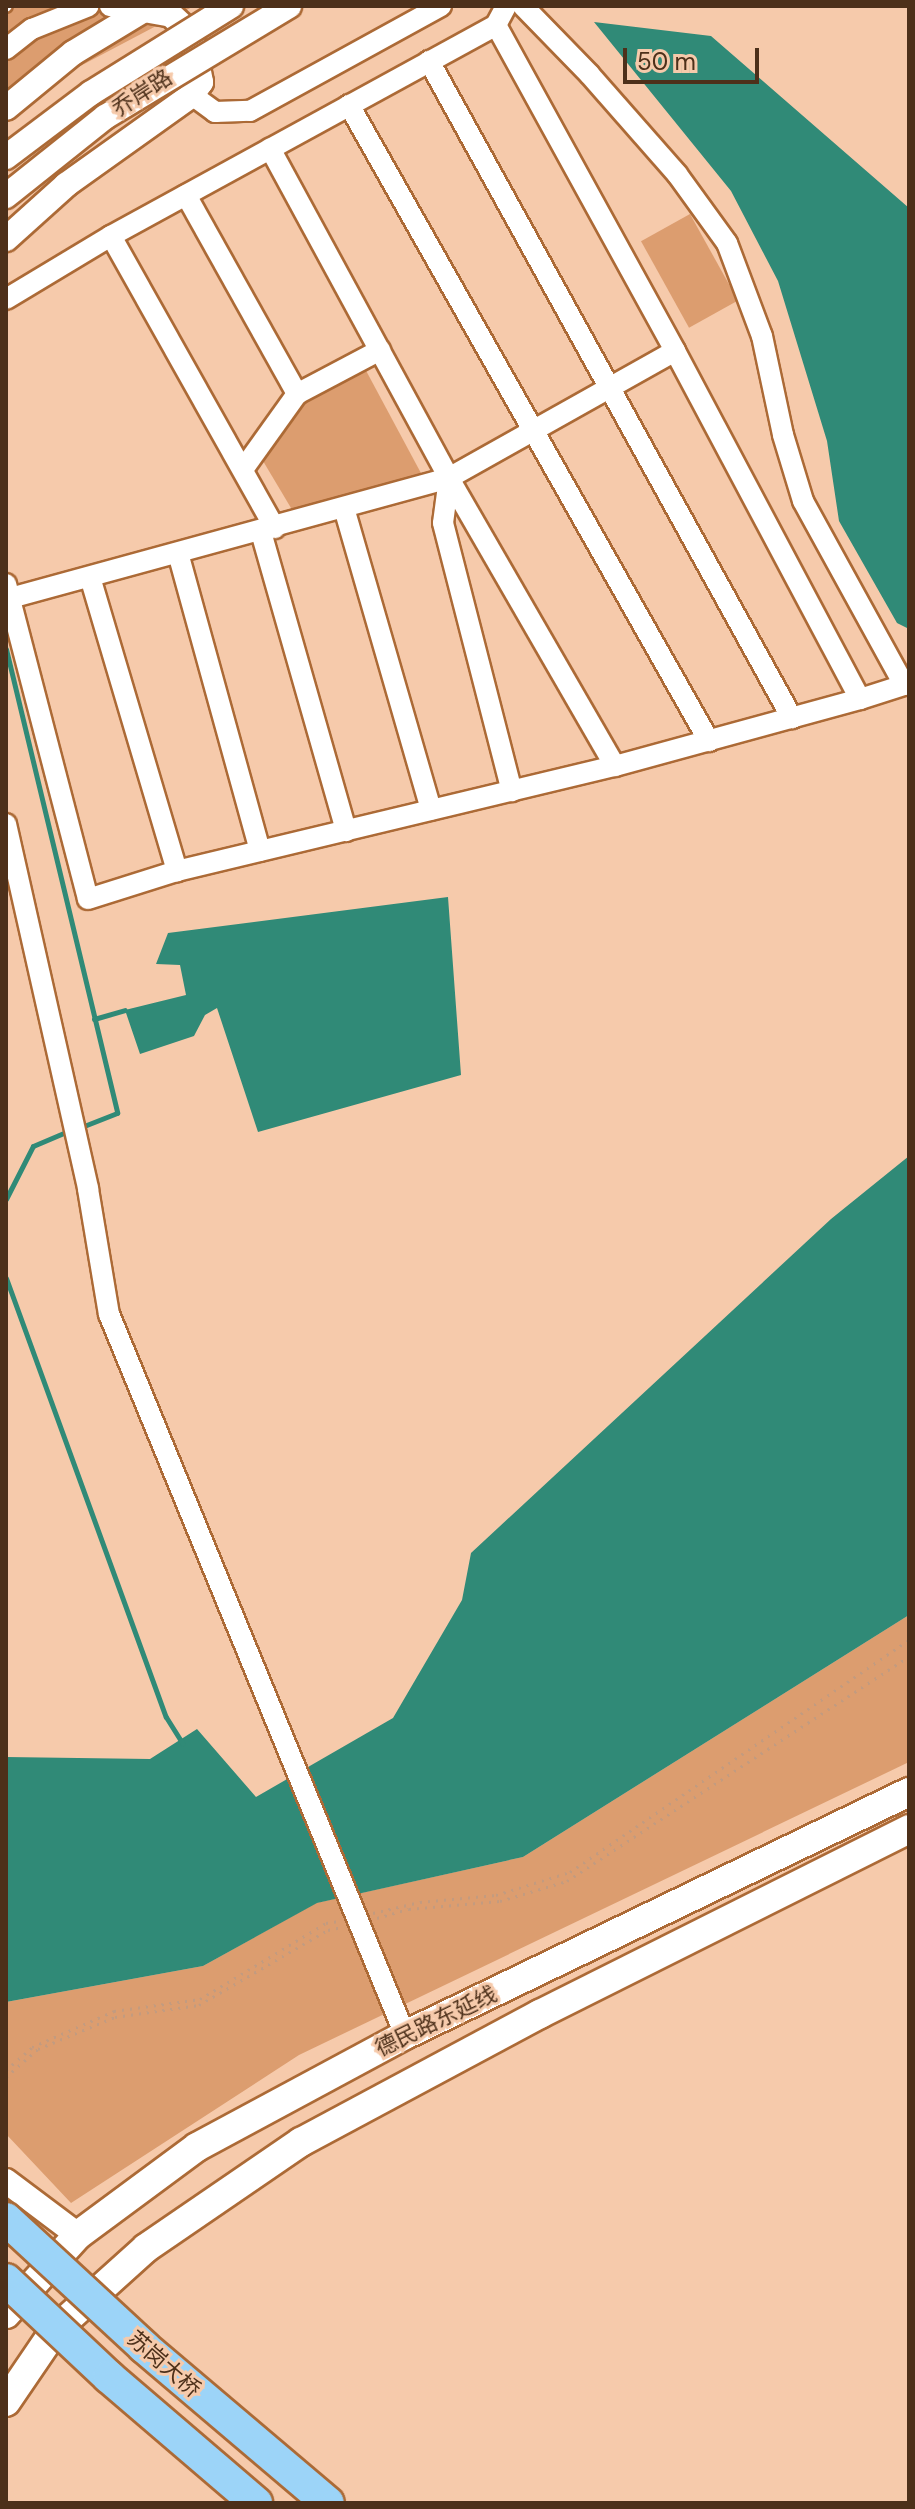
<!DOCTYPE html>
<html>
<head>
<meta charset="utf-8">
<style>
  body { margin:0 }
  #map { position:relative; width:915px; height:2509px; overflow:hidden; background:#f6caab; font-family:"DM Sans","Noto Sans SC",sans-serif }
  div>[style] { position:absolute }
  .green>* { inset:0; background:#dc9d6f; transform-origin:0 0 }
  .water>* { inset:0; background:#308a77 }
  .stream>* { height:5px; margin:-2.5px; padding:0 2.5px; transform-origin:2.5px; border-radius:2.5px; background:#308a77 }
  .path>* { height:3px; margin-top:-1.5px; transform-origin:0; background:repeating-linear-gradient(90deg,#c39b7f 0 2px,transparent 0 8px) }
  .roads { filter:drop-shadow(2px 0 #ac6a36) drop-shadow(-2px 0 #ac6a36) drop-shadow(0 2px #ac6a36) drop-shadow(0 -2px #ac6a36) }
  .service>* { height:10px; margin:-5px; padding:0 5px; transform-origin:5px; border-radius:5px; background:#fff }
  .minor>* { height:20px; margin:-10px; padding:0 10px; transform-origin:10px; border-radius:10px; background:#fff }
  .tertiary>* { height:24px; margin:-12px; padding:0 12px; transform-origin:12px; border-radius:12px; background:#fff }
  .secondary>* { height:28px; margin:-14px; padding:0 14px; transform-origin:14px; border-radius:14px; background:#fff }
  .bridges { filter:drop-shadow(2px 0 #ac6a36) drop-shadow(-2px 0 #ac6a36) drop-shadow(0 2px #ac6a36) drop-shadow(0 -2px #ac6a36) }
  .tertiary-bridge>* { height:24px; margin:-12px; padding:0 12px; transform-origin:12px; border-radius:12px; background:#fff }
  .trunk-bridge>* { height:32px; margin:-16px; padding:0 16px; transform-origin:16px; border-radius:16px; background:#9cd4f8 }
  span { translate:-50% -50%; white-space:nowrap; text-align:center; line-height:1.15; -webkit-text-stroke:6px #f6caab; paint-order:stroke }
  .street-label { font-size:22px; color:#4d301a }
  .frame { position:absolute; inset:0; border:8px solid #4d301a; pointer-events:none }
  .scale { position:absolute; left:623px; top:48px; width:136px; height:36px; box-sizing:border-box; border:4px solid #4d301a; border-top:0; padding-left:10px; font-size:24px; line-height:28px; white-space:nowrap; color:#4d301a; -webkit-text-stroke:6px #f6caab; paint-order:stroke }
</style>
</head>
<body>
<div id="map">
  <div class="green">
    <div style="clip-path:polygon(6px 6px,194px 6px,14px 101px,6px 110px)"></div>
    <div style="left:690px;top:214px;width:99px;height:56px;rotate:61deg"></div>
    <div style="clip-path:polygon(363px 365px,422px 475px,294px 513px,263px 461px,303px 401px)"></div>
    <div style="clip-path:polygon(909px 1615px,909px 1762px,299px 2055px,71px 2203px,6px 2134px,6px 2002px,203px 1966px,316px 1903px,523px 1857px)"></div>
  </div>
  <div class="water">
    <div style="clip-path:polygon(594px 22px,711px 36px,909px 208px,909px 629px,897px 623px,839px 521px,827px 441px,778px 281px,731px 191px)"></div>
    <div style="clip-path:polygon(448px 897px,461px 1075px,258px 1132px,217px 1008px,205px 1015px,194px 1036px,140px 1054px,125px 1010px,186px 995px,180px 965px,156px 964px,168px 933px)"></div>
    <div style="clip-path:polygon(909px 1156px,909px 1615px,523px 1857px,317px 1903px,203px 1966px,6px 2002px,6px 1757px,150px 1759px,197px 1729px,256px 1797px,393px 1718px,462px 1600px,471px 1553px,831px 1219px)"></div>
  </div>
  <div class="stream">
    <div style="left:6px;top:649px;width:477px;rotate:76.5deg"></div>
    <div style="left:117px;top:1113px;width:41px;rotate:158.5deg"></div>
    <div style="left:94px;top:1019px;width:32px;rotate:-16deg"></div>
    <div style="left:6px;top:1199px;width:59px;rotate:-63deg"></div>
    <div style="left:33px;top:1146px;width:39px;rotate:-23deg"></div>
    <div style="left:6px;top:1278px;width:467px;rotate:70deg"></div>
    <div style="left:166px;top:1717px;width:31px;rotate:58deg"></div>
  </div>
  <div class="path">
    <div style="left:373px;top:1913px;width:48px;rotate:-13.2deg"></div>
    <div style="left:420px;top:1902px;width:76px;rotate:-5.3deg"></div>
    <div style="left:496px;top:1895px;width:77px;rotate:-17.3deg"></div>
    <div style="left:570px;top:1872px;width:411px;rotate:-34.4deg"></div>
    <div style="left:377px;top:1918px;width:33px;rotate:-16deg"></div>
    <div style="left:409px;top:1909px;width:91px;rotate:-5deg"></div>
    <div style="left:500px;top:1901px;width:70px;rotate:-16.6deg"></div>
    <div style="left:567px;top:1881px;width:409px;rotate:-33.3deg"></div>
    <div style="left:6px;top:2070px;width:35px;rotate:-41deg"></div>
    <div style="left:32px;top:2047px;width:90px;rotate:-23.7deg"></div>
    <div style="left:114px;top:2011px;width:87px;rotate:-7.9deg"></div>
    <div style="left:200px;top:1999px;width:147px;rotate:-31.1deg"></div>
    <div style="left:326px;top:1923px;width:13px;rotate:-9deg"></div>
    <div style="left:6px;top:2077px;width:43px;rotate:-41.2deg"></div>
    <div style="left:38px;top:2049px;width:83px;rotate:-22.6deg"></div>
    <div style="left:115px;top:2017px;width:85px;rotate:-8.1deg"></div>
    <div style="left:199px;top:2005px;width:149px;rotate:-30.2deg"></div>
    <div style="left:328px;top:1930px;width:14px;rotate:-12deg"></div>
  </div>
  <div class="roads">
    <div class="service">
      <div style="left:6px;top:7px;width:1px;rotate:-45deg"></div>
    </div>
    <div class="minor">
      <div style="left:110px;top:6px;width:34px;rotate:7deg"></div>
      <div style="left:523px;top:6px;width:96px;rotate:45.8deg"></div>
      <div style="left:590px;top:75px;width:132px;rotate:48.7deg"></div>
      <div style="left:677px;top:174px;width:85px;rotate:54.1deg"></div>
      <div style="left:727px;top:243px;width:99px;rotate:69.4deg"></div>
      <div style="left:762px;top:336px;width:101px;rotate:78deg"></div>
      <div style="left:783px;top:435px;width:69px;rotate:73.1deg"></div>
      <div style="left:803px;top:501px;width:210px;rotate:61.2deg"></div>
      <div style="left:904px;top:685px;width:46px;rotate:162.3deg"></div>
      <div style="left:496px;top:25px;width:21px;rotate:-62deg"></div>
      <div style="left:6px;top:49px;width:33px;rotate:-38deg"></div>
      <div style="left:32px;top:29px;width:61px;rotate:-22deg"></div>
      <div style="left:429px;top:61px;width:751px;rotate:61.08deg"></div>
      <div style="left:192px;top:95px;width:29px;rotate:36deg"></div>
      <div style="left:215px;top:112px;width:35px;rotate:-2deg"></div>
      <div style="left:250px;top:111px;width:218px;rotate:-28.8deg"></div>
      <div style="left:349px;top:105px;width:731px;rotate:60.49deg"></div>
      <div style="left:186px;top:195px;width:228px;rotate:60.8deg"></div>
      <div style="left:297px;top:394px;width:94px;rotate:-27.9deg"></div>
      <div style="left:111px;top:236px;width:335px;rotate:60.7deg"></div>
      <div style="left:6px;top:299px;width:122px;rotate:-31deg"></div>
      <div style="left:111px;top:236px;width:439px;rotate:-28.7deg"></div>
      <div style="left:496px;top:25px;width:372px;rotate:61.2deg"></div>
      <div style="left:675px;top:351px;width:259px;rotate:150.7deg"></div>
      <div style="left:449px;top:478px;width:459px;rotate:164.7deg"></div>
      <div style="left:244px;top:468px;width:91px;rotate:-54.4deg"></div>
      <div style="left:449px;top:478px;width:45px;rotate:97.6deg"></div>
      <div style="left:443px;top:523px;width:277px;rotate:75.6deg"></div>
      <div style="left:344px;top:508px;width:314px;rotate:73.9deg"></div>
      <div style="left:261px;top:532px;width:311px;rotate:74.1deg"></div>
      <div style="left:178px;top:553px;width:309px;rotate:74.6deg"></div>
      <div style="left:90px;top:577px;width:307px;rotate:73.5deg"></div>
      <div style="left:6px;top:584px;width:325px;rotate:75.4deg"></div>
      <div style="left:88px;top:899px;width:93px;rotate:-17.5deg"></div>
      <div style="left:177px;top:871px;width:450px;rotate:-13.5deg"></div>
      <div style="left:615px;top:766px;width:332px;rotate:-120deg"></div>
      <div style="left:449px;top:478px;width:375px;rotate:-118.5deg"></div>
      <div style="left:615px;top:766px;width:254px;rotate:-15.3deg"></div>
      <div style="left:860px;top:699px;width:394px;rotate:-118deg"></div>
      <div style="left:6px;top:824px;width:374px;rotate:77.3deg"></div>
      <div style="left:88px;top:1189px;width:127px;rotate:80.5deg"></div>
      <div style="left:109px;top:1314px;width:779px;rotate:67.68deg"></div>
    </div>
    <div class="tertiary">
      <div style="left:6px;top:108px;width:87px;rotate:-39.4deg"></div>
      <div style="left:73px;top:53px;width:83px;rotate:-31.2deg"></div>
      <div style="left:144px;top:10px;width:27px;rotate:10deg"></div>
      <div style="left:171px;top:15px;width:18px;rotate:43deg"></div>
      <div style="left:184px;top:27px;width:21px;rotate:62deg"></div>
      <div style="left:194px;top:46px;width:37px;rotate:79deg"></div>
      <div style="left:201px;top:82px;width:16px;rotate:125deg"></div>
      <div style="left:192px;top:95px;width:155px;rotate:144.5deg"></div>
      <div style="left:66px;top:185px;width:81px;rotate:138deg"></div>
      <div style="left:6px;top:2181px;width:90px;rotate:36.9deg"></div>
    </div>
    <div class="secondary">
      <div style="left:6px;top:2314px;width:107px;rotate:-47.7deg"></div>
      <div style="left:78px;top:2235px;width:148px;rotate:-36.5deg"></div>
      <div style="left:197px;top:2147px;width:236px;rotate:-28.3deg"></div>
      <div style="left:405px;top:2035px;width:560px;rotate:-25.74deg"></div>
      <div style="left:6px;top:2402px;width:87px;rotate:-55.8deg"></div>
      <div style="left:55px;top:2330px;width:122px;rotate:-42deg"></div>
      <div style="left:146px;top:2248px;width:188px;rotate:-34.4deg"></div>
      <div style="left:301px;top:2142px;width:271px;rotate:-28.2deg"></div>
      <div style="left:540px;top:2014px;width:413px;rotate:-26.6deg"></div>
    </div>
  </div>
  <div class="bridges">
    <div class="tertiary-bridge">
      <div style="left:6px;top:157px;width:106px;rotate:-37deg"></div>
      <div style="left:91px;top:93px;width:165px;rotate:-31.9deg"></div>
      <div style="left:6px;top:196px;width:127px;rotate:-38.6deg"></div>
      <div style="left:105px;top:117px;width:215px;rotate:-31.1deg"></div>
    </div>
    <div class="trunk-bridge">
      <div style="left:6px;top:2219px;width:188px;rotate:42.8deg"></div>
      <div style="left:144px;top:2347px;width:241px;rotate:40.3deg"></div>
      <div style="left:6px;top:2280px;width:141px;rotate:43.3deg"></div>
      <div style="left:109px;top:2377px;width:194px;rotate:40.6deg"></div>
    </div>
  </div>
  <div class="street-label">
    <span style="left:142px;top:93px;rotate:-33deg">乔岸路</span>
    <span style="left:436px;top:2021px;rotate:-26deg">德民路东延线</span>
    <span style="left:164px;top:2364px;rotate:41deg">苏岗大桥</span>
  </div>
  <div class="frame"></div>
  <div class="scale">50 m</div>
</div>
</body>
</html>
